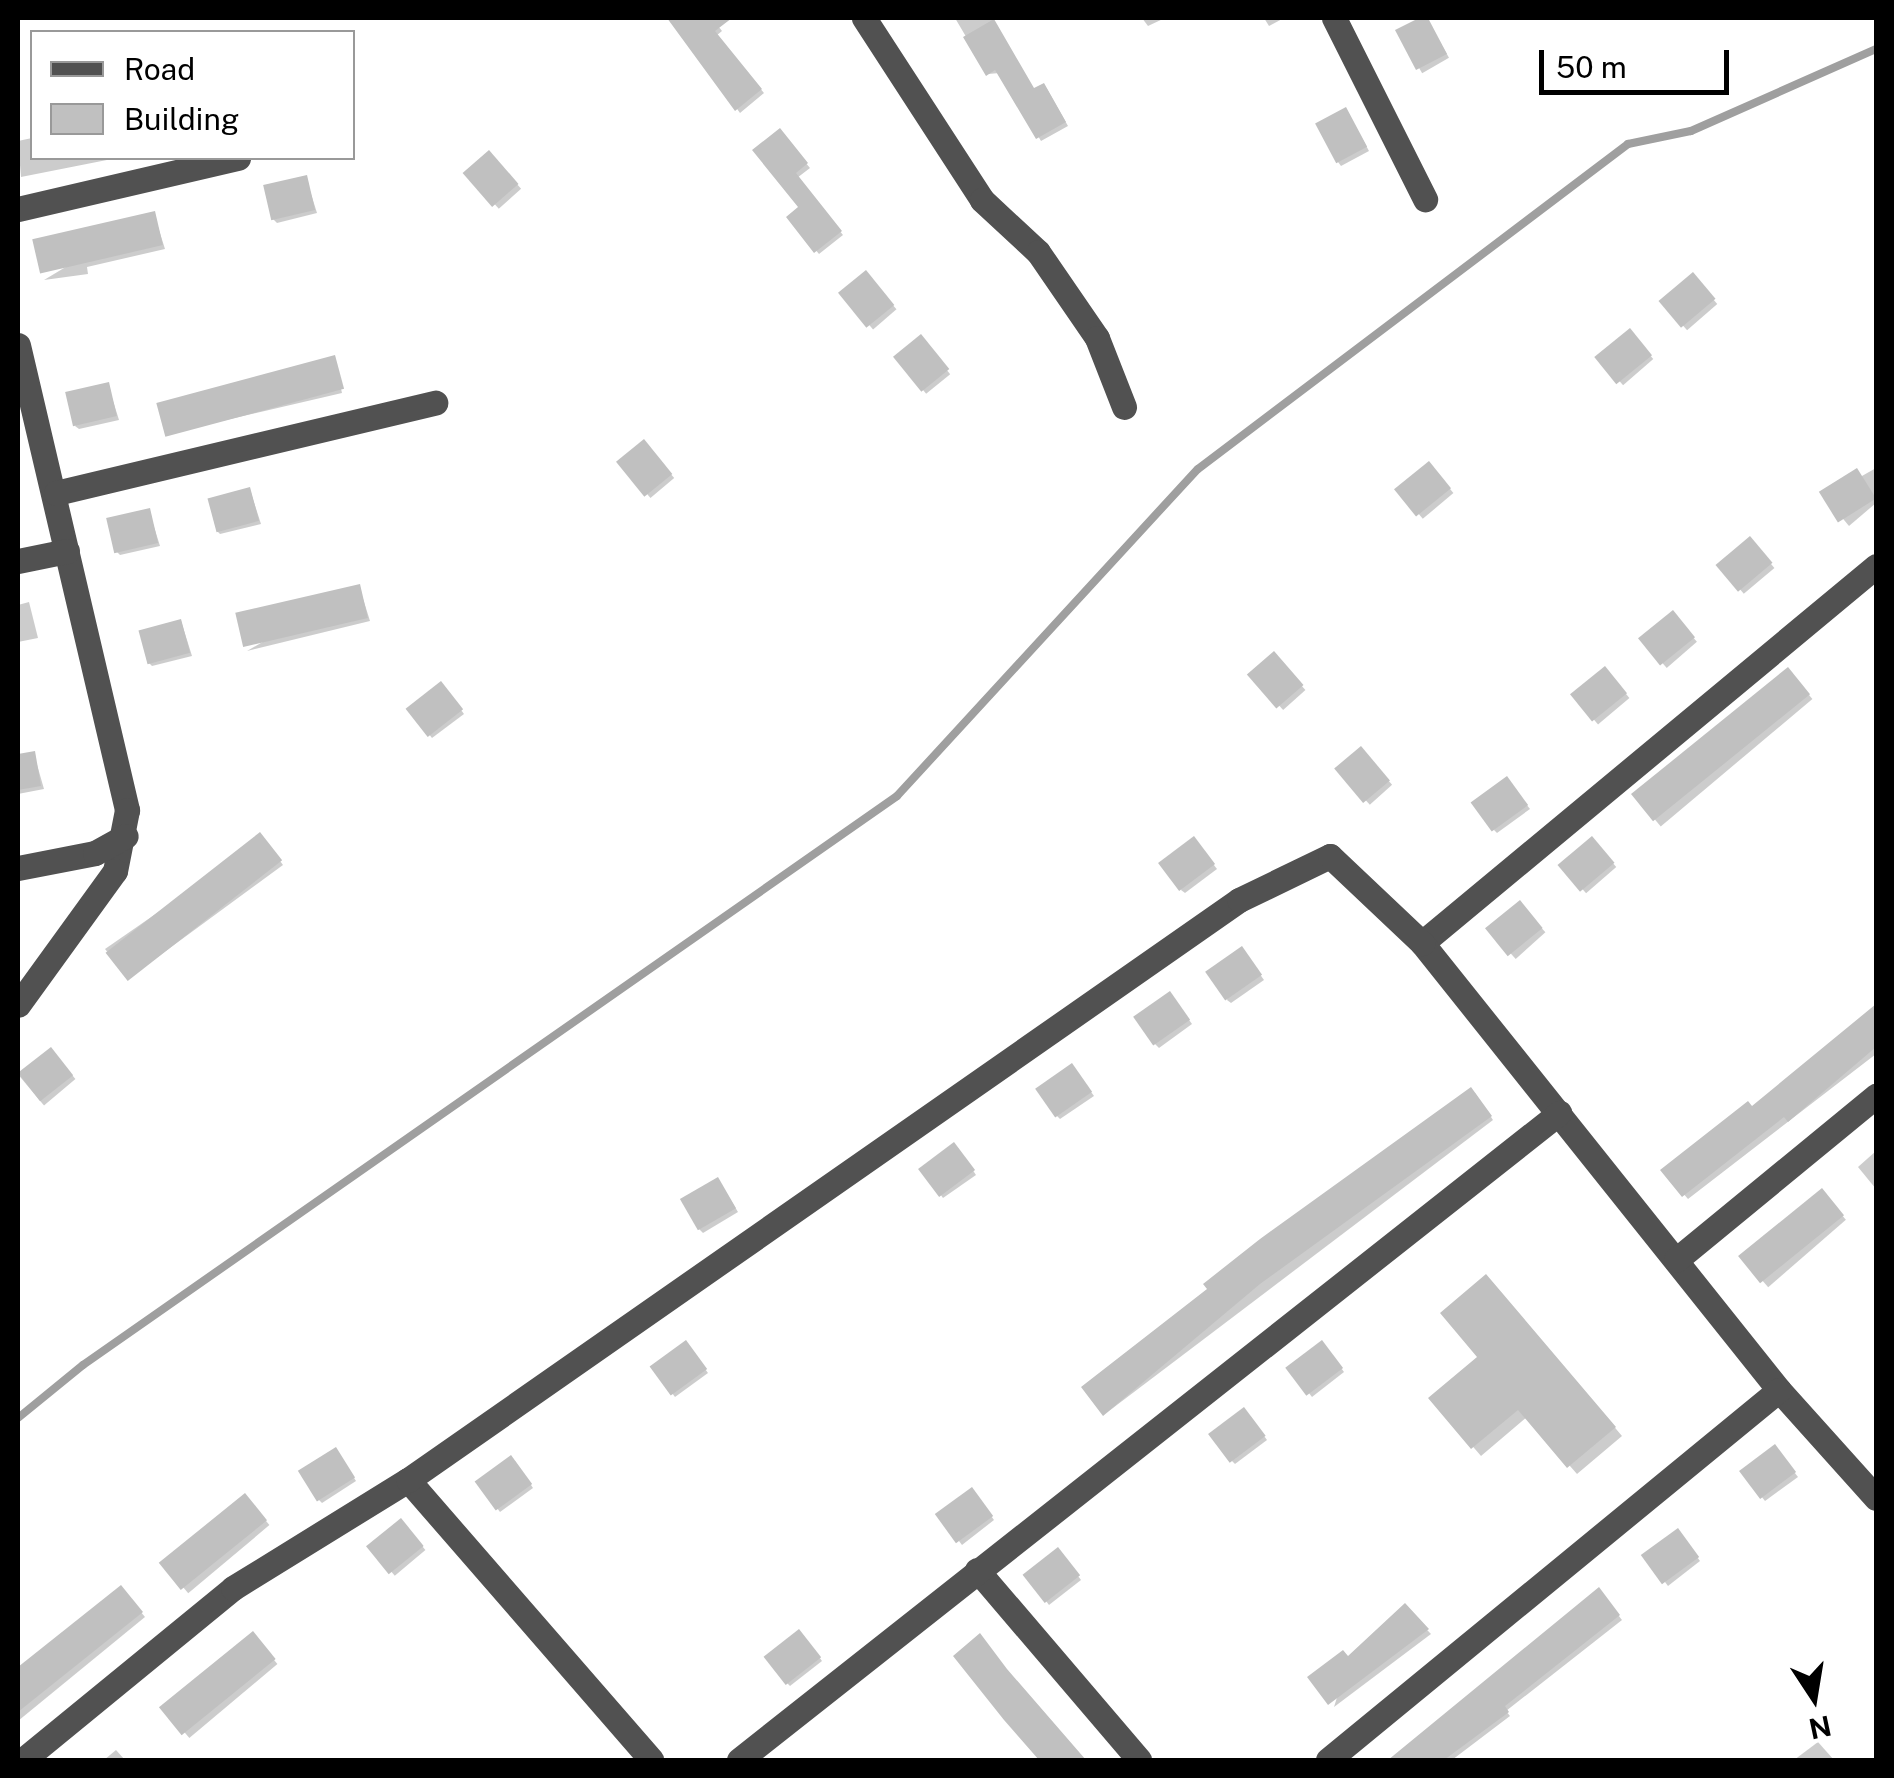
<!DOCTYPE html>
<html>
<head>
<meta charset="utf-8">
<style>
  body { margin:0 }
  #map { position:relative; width:1894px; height:1778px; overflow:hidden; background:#fff; font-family:"Public Sans",sans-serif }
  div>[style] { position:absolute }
  .shadow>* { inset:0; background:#0003; transform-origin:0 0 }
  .stream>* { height:8px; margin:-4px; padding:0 4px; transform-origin:4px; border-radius:4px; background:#9f9f9f }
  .building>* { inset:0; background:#c0c0c0; transform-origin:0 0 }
  .minor>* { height:25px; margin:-12.5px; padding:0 12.5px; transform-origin:12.5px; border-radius:12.5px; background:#515151 }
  span { translate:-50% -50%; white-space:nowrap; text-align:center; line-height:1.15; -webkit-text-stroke:8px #fff; paint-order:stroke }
  .frame { position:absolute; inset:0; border:20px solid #000; pointer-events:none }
  .legend { position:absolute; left:30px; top:30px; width:325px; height:130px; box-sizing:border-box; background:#fff; border:2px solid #999; margin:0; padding:12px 18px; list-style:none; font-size:30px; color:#000 }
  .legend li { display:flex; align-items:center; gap:20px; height:50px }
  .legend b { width:50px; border:2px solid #999 }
  .north { position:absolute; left:1764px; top:1648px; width:100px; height:100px; -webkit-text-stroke:8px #fff; paint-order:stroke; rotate:168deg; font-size:28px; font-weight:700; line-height:40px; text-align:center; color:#000 }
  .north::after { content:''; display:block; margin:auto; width:35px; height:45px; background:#000; clip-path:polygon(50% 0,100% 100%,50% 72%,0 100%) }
  .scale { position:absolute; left:1539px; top:50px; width:190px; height:45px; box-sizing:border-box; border:5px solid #000; border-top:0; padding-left:12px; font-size:30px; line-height:35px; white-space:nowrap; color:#000; -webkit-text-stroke:8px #fff; paint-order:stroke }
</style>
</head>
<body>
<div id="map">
  <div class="shadow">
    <div style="clip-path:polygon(671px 18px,712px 18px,722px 31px,716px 36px,764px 93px,740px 113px)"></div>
    <div style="clip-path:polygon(955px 18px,992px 18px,1035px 91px,1047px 89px,1068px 126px,1041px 141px,1000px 73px,988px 74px)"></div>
    <div style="clip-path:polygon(1142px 18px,1165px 18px,1148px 26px)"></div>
    <div style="clip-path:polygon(1264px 18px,1284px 18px,1269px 26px)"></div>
    <div style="left:1426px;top:18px;width:46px;height:31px;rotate:60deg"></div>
    <div style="clip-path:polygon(1349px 114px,1369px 151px,1341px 166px,1338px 162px)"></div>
    <div style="clip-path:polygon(780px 132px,810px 168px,797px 178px,843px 235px,819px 254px,789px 218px,802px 208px)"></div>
    <div style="clip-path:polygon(32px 138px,32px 158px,117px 158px,21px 177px,18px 141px)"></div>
    <div style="left:489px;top:153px;width:48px;height:30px;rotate:48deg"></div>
    <div style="clip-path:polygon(306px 178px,317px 213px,277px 223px,273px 219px)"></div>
    <div style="clip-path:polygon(154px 214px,165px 249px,87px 267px,88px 274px,44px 280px)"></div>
    <div style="left:865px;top:273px;width:48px;height:31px;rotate:49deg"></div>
    <div style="left:1693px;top:276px;width:37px;height:40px;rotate:49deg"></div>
    <div style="left:1629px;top:331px;width:37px;height:40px;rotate:49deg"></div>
    <div style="left:920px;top:337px;width:48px;height:31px;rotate:51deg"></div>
    <div style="clip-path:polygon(334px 358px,342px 393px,166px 434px)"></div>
    <div style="clip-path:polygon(108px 385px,119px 420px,79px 429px,75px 426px)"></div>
    <div style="left:644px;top:442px;width:47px;height:31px;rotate:50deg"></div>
    <div style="left:1429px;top:464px;width:38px;height:40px;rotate:50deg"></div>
    <div style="clip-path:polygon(1876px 468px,1876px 503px,1849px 526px,1825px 497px)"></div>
    <div style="clip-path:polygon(250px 490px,261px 524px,220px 534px,217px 531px)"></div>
    <div style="clip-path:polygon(149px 511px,160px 546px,120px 555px,117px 552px)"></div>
    <div style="left:1750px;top:539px;width:38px;height:40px;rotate:50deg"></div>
    <div style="clip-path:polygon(359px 586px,370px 621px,247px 651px)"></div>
    <div style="clip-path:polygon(29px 602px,38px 638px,18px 642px,18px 605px)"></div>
    <div style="left:1672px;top:613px;width:38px;height:40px;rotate:49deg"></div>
    <div style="clip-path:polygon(181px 621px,192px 656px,152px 666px,148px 662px)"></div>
    <div style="left:1274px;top:655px;width:47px;height:30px;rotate:48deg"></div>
    <div style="left:1605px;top:669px;width:38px;height:41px;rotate:50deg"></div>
    <div style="left:1788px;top:670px;width:38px;height:198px;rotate:50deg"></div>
    <div style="clip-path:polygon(445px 688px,464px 714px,432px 738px,409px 709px)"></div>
    <div style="left:1360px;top:749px;width:48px;height:30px;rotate:48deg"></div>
    <div style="clip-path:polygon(34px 754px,44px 789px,18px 794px,18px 757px)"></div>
    <div style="clip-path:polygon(1510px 783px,1530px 809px,1497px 833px,1494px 830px)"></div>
    <div style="clip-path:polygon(264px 839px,283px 865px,129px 978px,105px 949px)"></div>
    <div style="left:1592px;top:839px;width:37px;height:40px;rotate:49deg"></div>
    <div style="clip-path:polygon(1197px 843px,1217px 869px,1185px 893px,1181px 890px)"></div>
    <div style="left:1520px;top:904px;width:38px;height:40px;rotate:48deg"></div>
    <div style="clip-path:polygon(1245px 953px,1264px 980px,1231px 1003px,1227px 1000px)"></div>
    <div style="clip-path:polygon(1173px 997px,1192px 1024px,1159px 1048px,1155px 1044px)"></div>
    <div style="clip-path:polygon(1876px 1005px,1876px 1054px,1688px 1199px,1663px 1170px,1752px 1109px)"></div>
    <div style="left:51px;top:1050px;width:38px;height:41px;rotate:50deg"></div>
    <div style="clip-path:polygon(1075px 1069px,1094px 1096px,1060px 1119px,1057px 1116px)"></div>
    <div style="clip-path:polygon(1475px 1093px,1493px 1120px,1105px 1414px)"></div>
    <div style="clip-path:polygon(958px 1148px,976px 1175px,943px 1198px,921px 1168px)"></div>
    <div style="clip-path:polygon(1876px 1151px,1876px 1189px,1858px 1167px)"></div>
    <div style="clip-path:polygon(721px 1184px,738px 1212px,703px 1233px,699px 1229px)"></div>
    <div style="left:1821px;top:1191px;width:38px;height:103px;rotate:49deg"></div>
    <div style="clip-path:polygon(1495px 1286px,1622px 1436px,1577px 1474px,1527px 1417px,1481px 1456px,1431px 1398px,1480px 1357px)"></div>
    <div style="clip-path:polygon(1325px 1346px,1344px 1372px,1312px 1397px,1289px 1367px)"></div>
    <div style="clip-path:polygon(689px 1347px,708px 1373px,675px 1397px,672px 1393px)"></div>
    <div style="clip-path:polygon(1248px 1414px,1267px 1440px,1235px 1464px,1232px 1461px)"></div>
    <div style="clip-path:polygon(1778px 1451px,1798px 1477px,1765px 1501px,1742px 1472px)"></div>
    <div style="clip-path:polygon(339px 1454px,356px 1481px,322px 1503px,319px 1500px)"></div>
    <div style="clip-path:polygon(515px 1461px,533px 1488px,500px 1512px,497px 1508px)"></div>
    <div style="clip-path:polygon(975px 1494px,994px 1520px,962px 1545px,959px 1541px)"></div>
    <div style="left:245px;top:1496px;width:38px;height:106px;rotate:50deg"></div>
    <div style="left:401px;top:1521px;width:38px;height:40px;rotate:50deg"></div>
    <div style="clip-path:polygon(1681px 1535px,1700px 1561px,1668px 1586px,1665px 1582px)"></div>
    <div style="clip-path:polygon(1062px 1554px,1081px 1580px,1049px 1605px,1046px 1601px)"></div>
    <div style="clip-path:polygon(121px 1588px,145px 1617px,18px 1721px,18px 1672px)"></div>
    <div style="clip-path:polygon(1602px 1594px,1622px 1620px,1506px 1711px,1510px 1716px,1452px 1760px,1392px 1760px)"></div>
    <div style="clip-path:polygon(1405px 1607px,1431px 1634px,1334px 1707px,1349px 1659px)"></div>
    <div style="left:253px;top:1635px;width:38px;height:115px;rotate:50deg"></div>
    <div style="clip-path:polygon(803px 1635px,822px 1661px,790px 1686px,787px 1683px)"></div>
    <div style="clip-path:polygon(1818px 1742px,1834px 1760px,1794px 1760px)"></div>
    <div style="clip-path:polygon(116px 1750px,125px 1760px,104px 1760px)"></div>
  </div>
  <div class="stream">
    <div style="left:18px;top:1418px;width:84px;rotate:-39.2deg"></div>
    <div style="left:83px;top:1365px;width:993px;rotate:-34.95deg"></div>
    <div style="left:897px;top:796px;width:444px;rotate:-47.4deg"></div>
    <div style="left:1198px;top:469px;width:539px;rotate:-37.08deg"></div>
    <div style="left:1628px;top:144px;width:64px;rotate:-11.7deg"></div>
    <div style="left:1691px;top:131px;width:202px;rotate:-23.9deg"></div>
  </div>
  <div class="building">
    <div style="clip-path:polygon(667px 18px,732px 18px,715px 31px,762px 89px,735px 111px)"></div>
    <div style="clip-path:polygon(1419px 18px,1428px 18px,1447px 54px,1416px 70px,1395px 30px)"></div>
    <div style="clip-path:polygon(994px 19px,1034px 88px,1044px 83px,1066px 122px,1036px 139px,995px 70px,986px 76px,963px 37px)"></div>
    <div style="left:1346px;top:107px;width:45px;height:35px;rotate:62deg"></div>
    <div style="clip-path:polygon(780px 128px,808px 163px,796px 173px,842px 231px,814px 253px,786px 217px,798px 207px,752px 150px)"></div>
    <div style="left:489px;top:150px;width:45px;height:35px;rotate:49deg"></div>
    <div style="left:307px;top:175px;width:36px;height:45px;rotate:77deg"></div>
    <div style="left:155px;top:211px;width:35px;height:126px;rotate:77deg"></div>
    <div style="left:866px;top:270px;width:45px;height:36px;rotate:51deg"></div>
    <div style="left:1693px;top:272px;width:35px;height:45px;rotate:50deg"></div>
    <div style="left:1630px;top:328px;width:35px;height:46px;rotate:51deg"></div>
    <div style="left:921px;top:334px;width:45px;height:36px;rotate:51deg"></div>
    <div style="left:335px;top:355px;width:35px;height:185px;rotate:75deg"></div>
    <div style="left:109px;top:382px;width:35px;height:45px;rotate:77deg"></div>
    <div style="left:644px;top:439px;width:45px;height:36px;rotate:51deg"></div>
    <div style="left:1429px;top:461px;width:35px;height:45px;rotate:51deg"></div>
    <div style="left:1857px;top:468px;width:36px;height:45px;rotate:58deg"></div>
    <div style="left:250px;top:487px;width:35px;height:44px;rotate:75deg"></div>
    <div style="left:150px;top:508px;width:36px;height:45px;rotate:77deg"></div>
    <div style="left:1750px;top:536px;width:35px;height:45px;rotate:50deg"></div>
    <div style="left:360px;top:584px;width:35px;height:128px;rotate:77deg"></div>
    <div style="left:1673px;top:610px;width:35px;height:45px;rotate:51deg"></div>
    <div style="left:181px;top:619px;width:35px;height:44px;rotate:75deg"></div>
    <div style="left:1274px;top:651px;width:45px;height:36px;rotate:49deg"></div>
    <div style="left:1605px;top:666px;width:35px;height:45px;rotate:51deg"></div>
    <div style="left:1788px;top:667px;width:35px;height:202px;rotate:51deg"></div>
    <div style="left:441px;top:681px;width:36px;height:45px;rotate:52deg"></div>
    <div style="left:1361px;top:746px;width:45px;height:35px;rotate:50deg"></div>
    <div style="clip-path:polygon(35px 751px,41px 786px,18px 790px,18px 754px)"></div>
    <div style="left:1507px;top:776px;width:36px;height:45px;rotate:54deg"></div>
    <div style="left:260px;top:832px;width:36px;height:196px;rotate:52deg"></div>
    <div style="left:1194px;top:836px;width:35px;height:45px;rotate:53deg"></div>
    <div style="left:1592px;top:836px;width:35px;height:45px;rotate:50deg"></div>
    <div style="left:1520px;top:900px;width:36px;height:45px;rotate:51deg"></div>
    <div style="left:1242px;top:946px;width:35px;height:45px;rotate:55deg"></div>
    <div style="left:1170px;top:991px;width:35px;height:45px;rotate:55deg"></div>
    <div style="clip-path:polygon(1876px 1004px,1876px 1047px,1788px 1122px,1784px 1117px,1682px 1197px,1660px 1170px,1748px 1101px,1752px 1106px)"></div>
    <div style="left:51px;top:1047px;width:36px;height:42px;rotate:52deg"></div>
    <div style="left:1072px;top:1063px;width:35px;height:45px;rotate:55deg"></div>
    <div style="clip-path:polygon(1471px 1087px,1492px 1116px,1260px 1284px,1103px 1416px,1081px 1387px,1207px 1289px,1203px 1284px,1260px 1239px)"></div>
    <div style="left:954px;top:1142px;width:35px;height:45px;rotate:53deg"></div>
    <div style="left:718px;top:1177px;width:36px;height:44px;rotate:60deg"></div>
    <div style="left:1822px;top:1188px;width:35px;height:108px;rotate:51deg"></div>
    <div style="clip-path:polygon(1486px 1274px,1616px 1427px,1567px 1468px,1518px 1410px,1471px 1449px,1428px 1398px,1477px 1357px,1440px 1313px)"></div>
    <div style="left:686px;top:1340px;width:36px;height:45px;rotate:54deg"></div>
    <div style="left:1322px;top:1340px;width:35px;height:46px;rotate:53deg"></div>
    <div style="left:1244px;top:1407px;width:36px;height:45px;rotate:53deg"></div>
    <div style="left:1775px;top:1444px;width:35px;height:45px;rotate:53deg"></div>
    <div style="left:336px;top:1447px;width:36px;height:45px;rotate:58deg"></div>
    <div style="left:511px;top:1455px;width:36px;height:45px;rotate:54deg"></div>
    <div style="left:972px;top:1487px;width:36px;height:46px;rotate:54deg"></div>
    <div style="left:245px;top:1493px;width:35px;height:111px;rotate:51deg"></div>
    <div style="left:401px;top:1518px;width:36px;height:45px;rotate:51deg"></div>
    <div style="left:1678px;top:1528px;width:36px;height:46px;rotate:54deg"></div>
    <div style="left:1058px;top:1547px;width:36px;height:45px;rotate:52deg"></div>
    <div style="clip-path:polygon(121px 1585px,143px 1612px,18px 1712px,18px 1667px)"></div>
    <div style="clip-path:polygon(1599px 1587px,1620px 1615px,1505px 1706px,1509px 1712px,1444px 1760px,1388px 1760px)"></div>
    <div style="clip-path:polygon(1405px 1603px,1429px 1629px,1328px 1705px,1307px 1677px,1343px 1650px,1348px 1656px)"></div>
    <div style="left:799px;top:1629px;width:36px;height:45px;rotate:52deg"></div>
    <div style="left:253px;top:1631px;width:36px;height:121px;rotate:51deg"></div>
    <div style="clip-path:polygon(980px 1633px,1007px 1669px,1086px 1760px,1039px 1760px,1004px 1720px,953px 1656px)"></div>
  </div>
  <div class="minor">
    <div style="left:864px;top:18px;width:217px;rotate:57deg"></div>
    <div style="left:982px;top:200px;width:76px;rotate:42.9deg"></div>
    <div style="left:1038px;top:252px;width:104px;rotate:55.5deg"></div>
    <div style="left:1097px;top:338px;width:74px;rotate:68.6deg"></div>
    <div style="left:1334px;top:18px;width:203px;rotate:63.3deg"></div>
    <div style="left:18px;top:209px;width:226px;rotate:-13.1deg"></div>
    <div style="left:18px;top:345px;width:478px;rotate:76.8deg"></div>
    <div style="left:127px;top:810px;width:62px;rotate:101.1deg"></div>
    <div style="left:115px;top:871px;width:165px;rotate:125.9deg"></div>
    <div style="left:56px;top:493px;width:390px;rotate:-13.4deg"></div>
    <div style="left:18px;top:561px;width:50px;rotate:-11.5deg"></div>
    <div style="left:1876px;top:566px;width:590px;rotate:140.29deg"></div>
    <div style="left:1422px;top:943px;width:572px;rotate:51.39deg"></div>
    <div style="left:1779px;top:1390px;width:145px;rotate:48.1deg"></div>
    <div style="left:18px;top:868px;width:78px;rotate:-11deg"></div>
    <div style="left:95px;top:853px;width:35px;rotate:-29deg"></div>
    <div style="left:1676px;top:1260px;width:259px;rotate:-39.4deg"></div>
    <div style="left:408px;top:1480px;width:371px;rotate:49deg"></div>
    <div style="left:977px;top:1570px;width:250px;rotate:49.5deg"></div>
    <div style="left:23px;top:1760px;width:271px;rotate:-39.3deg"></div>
    <div style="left:233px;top:1588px;width:206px;rotate:-31.7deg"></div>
    <div style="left:408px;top:1480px;width:1013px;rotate:-34.91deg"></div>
    <div style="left:1239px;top:900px;width:101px;rotate:-25.8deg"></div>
    <div style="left:1330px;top:856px;width:127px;rotate:43.4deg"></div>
    <div style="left:739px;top:1760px;width:1045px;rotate:-38.27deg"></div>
    <div style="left:1328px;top:1760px;width:583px;rotate:-39.37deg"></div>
  </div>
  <div class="frame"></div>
  <ul class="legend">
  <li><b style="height:12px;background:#515151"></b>Road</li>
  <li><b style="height:28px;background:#c0c0c0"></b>Building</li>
  </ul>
  <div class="north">N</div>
  <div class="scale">50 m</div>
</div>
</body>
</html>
